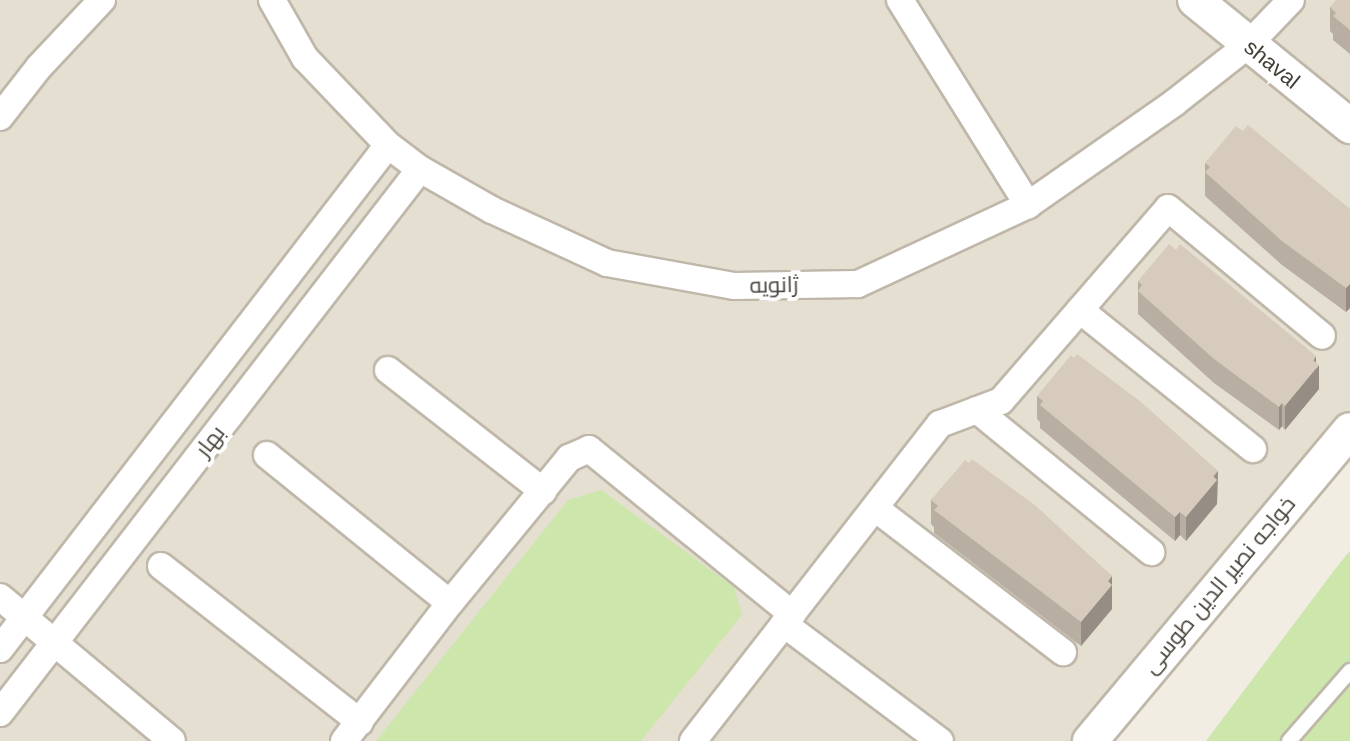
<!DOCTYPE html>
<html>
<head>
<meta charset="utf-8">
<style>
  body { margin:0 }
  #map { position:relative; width:1350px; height:741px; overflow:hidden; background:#f1ede3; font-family:Helvetica,Cairo,sans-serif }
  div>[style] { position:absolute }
  .residential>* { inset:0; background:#e5dfd1 }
  .green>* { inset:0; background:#cce6ac }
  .roads { filter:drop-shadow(2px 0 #bfb7a9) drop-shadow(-2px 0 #bfb7a9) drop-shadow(0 2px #bfb7a9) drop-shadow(0 -2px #bfb7a9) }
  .service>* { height:14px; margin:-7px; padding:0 7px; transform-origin:7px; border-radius:7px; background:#fff }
  .minor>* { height:26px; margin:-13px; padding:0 13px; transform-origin:13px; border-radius:13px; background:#fff }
  .tertiary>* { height:34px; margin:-17px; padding:0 17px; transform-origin:17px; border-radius:17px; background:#fff }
  .wall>* { inset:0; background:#b8afa2 }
  .shaded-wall>* { inset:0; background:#968e84 }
  .building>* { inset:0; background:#d6cbbc }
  span { translate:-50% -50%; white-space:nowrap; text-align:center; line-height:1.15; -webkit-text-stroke:8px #fff; paint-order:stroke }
  .street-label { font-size:22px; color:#433d34 }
</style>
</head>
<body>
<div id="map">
  <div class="residential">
    <div style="clip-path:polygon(0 0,1350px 0,1350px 445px,1093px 741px,0 741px)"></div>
  </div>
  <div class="green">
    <div style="clip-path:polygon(601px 490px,734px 587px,742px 615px,641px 741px,376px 741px,568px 500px)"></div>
    <div style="clip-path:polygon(1350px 551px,1350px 741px,1206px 741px,1339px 564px)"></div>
  </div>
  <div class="roads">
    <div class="service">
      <div style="left:1289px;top:741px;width:93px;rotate:-48.9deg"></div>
    </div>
    <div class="minor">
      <div style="left:272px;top:0;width:67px;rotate:60.4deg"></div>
      <div style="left:305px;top:58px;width:120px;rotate:46.3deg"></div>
      <div style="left:388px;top:145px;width:40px;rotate:37deg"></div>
      <div style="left:420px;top:169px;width:83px;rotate:29.7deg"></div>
      <div style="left:492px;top:210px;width:127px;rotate:24.7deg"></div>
      <div style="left:607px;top:263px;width:129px;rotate:10.3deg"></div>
      <div style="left:734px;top:286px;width:124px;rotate:-0.9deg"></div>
      <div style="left:858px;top:284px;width:187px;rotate:-24.9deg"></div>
      <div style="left:1028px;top:205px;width:178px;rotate:-34.9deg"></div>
      <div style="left:1174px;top:103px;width:94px;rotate:-38.1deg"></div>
      <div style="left:1248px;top:45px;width:62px;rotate:-46.3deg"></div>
      <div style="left:900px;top:0;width:242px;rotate:58deg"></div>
      <div style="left:0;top:117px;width:63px;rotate:-52deg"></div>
      <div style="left:39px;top:67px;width:92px;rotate:-46.8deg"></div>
      <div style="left:1080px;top:310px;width:222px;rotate:38.8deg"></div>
      <div style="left:388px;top:370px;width:197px;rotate:38deg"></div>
      <div style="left:977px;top:410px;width:225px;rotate:39.2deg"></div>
      <div style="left:267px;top:455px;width:235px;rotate:39deg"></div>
      <div style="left:875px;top:508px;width:237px;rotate:37.5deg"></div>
      <div style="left:161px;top:566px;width:253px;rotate:38.1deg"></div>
      <div style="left:0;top:597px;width:224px;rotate:39.9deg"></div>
      <div style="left:784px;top:624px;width:195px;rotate:36.9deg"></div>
      <div style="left:0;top:649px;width:636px;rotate:-52.41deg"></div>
      <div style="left:0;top:713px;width:687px;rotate:-52.33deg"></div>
      <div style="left:344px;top:741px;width:174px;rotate:-52.5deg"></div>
      <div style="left:450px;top:603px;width:188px;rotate:-50.6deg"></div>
      <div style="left:569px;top:458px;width:22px;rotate:-24deg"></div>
      <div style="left:589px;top:449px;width:262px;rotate:39.1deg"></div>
      <div style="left:693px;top:741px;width:402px;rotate:-52.1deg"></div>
      <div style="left:940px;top:424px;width:65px;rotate:-20.7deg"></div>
      <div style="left:1001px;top:401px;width:255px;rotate:-49.1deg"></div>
      <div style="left:1168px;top:208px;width:200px;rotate:39.7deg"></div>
    </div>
    <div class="tertiary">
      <div style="left:1195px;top:0;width:200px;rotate:39.1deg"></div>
      <div style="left:1090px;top:741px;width:405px;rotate:-50.1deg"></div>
    </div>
  </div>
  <div class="wall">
    <div style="clip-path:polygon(1350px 0,1350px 54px,1333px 40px,1333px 34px,1330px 31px,1330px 7px)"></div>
    <div style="clip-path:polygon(1205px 163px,1350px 209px,1350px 308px,1346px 312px,1282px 265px,1205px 196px)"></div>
    <div style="clip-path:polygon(1138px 281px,1316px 362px,1319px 389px,1285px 430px,1282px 426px,1279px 430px,1214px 383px,1138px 314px)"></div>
    <div style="clip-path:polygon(1037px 396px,1218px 471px,1217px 504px,1186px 541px,1180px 535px,1175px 541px,1040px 428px,1040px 422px,1037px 419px)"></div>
    <div style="clip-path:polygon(969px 463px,1112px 576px,1112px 609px,1081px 646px,934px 533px,934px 527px,931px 524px,931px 500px)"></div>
  </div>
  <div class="shaded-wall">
    <div style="clip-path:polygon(1350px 284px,1350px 308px,1346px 312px,1346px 288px)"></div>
    <div style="clip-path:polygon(1316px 356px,1316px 369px,1319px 365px,1319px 389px,1285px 430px,1285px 406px)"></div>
    <div style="clip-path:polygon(1282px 403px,1282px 426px,1279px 430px,1279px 407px)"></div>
    <div style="clip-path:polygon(1218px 471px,1217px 504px,1186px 541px,1186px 517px)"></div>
    <div style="clip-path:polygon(1180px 512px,1180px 535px,1175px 541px,1175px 517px)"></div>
    <div style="clip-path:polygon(1112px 576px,1112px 609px,1081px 646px,1081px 622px)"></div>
  </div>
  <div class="building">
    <div style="clip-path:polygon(1336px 0,1350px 0,1350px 30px,1333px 16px,1336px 13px,1330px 7px)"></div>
    <div style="clip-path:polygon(1248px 125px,1350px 209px,1350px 284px,1346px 288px,1282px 241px,1205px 172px,1210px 167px,1205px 163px,1236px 126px,1243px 131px)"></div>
    <div style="clip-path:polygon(1169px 244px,1176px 250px,1180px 244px,1316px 356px,1313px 360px,1319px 365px,1285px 406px,1282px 403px,1279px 407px,1214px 359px,1138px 291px,1142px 285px,1138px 281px)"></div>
    <div style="clip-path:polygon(1077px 354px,1141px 402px,1218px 471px,1213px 476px,1217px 480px,1186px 517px,1180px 512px,1175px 517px,1040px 405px,1043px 401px,1037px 396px,1071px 355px,1074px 358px)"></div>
    <div style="clip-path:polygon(972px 459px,1036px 506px,1112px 576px,1108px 581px,1112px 585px,1081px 622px,934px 510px,938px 506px,931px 500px,965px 460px,969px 463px)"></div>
  </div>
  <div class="street-label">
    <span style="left:1272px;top:64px;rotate:39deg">shaval</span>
    <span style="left:774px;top:285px;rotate:-1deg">ژانویه</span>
    <span style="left:210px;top:441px;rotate:-52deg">بهار</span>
    <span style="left:1219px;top:585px;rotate:-50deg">خواجه نصیر الدین طوسی</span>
  </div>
</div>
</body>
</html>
